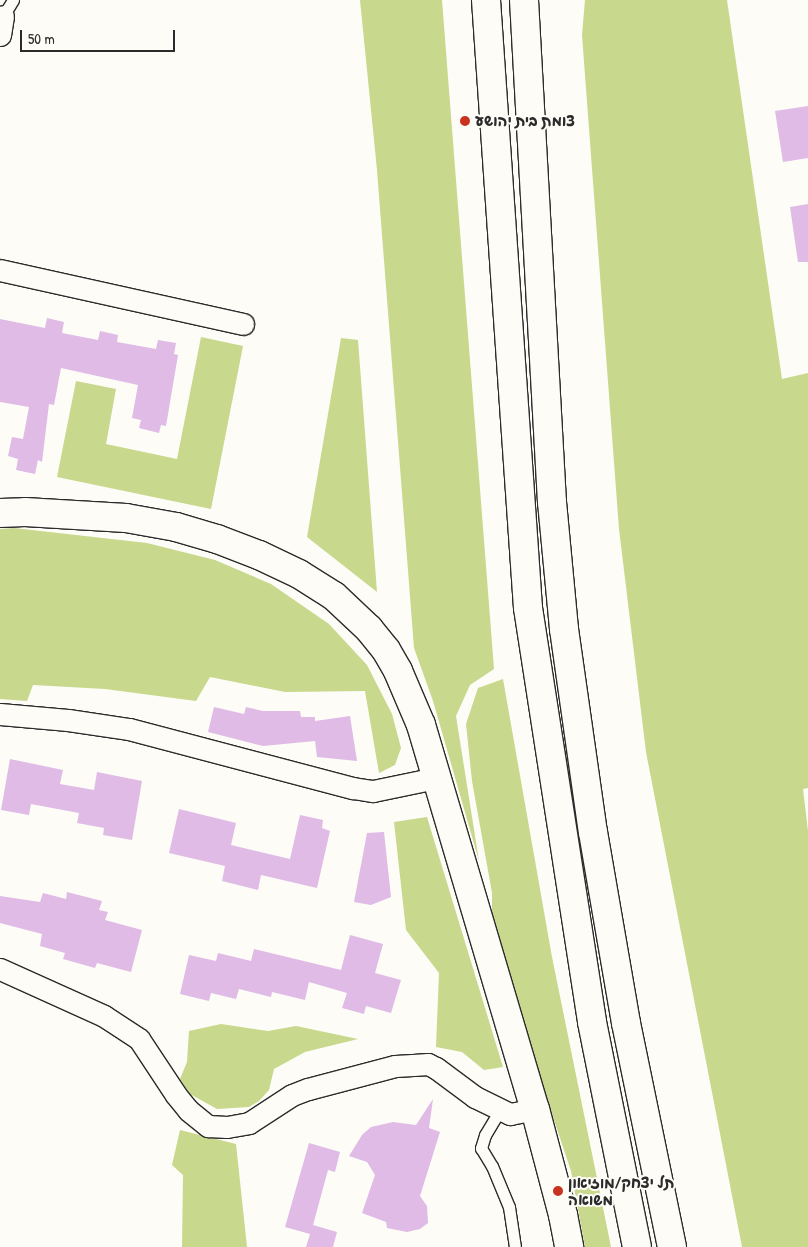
<!DOCTYPE html>
<html>
<head>
<meta charset="utf-8">
<style>
  body { margin:0 }
  #map { position:relative; width:808px; height:1247px; overflow:hidden; background:#fdfcf7; font-family:"Patrick Hand","Playpen Sans Hebrew",sans-serif }
  div>[style] { position:absolute }
  .green>* { inset:0; background:#c8d88c }
  .building>* { inset:0; background:#dfbbe6 }
  .roads { filter:drop-shadow(1px 0 #2b2b2b) drop-shadow(-1px 0 #2b2b2b) drop-shadow(0 1px #2b2b2b) drop-shadow(0 -1px #2b2b2b) }
  .lane>* { height:11px; margin:-5.5px; padding:0 5.5px; transform-origin:5.5px; border-radius:5.5px; background:#fdfcf7 }
  .street>* { height:21px; margin:-10.5px; padding:0 10.5px; transform-origin:10.5px; border-radius:10.5px; background:#fdfcf7 }
  .secondary>* { height:28px; margin:-14px; padding:0 14px; transform-origin:14px; border-radius:14px; background:#fdfcf7 }
  .primary>* { height:28px; margin:-14px; padding:0 14px; transform-origin:14px; border-radius:14px; background:#fdfcf7 }
  .dots>* { width:14px; height:14px; translate:-50% -50%; box-sizing:border-box; border:2px solid #fdfcf7; border-radius:50% }
  span { translate:-50% -50%; white-space:nowrap; text-align:center; line-height:1.15; -webkit-text-stroke:4px #fdfcf7; paint-order:stroke }
  .poi-label { font-size:15px; color:#2b2b2b; font-weight:700 }
  .left { translate:0 -50%; text-align:left }
  .scale { position:absolute; left:20px; top:30px; width:155px; height:22px; box-sizing:border-box; border:2px solid #2b2b2b; border-top:0; padding-left:6px; font-size:15px; line-height:18px; white-space:nowrap; color:#2b2b2b; -webkit-text-stroke:4px #fdfcf7; paint-order:stroke }
</style>
</head>
<body>
<div id="map">
  <div class="green">
    <div style="clip-path:polygon(360px 0,442px 0,494px 669px,470px 685px,456px 716px,479px 861px,433px 701px,414px 648px,377px 170px)"></div>
    <div style="clip-path:polygon(585px 0,727px 0,782px 379px,808px 373px,808px 788px,803px 789px,808px 831px,808px 1247px,742px 1247px,646px 752px,619px 529px,582px 35px)"></div>
    <div style="clip-path:polygon(201px 337px,243px 346px,211px 509px,57px 477px,76px 381px,116px 389px,106px 444px,177px 459px)"></div>
    <div style="clip-path:polygon(341px 338px,358px 340px,377px 592px,307px 537px)"></div>
    <div style="clip-path:polygon(14px 528px,147px 543px,215px 560px,271px 584px,329px 624px,367px 665px,392px 714px,401px 748px,395px 765px,379px 773px,365px 691px,285px 692px,210px 677px,196px 701px,105px 689px,33px 685px,27px 701px,0 699px,0 529px)"></div>
    <div style="clip-path:polygon(503px 679px,552px 957px,611px 1247px,585px 1247px,571px 1171px,492px 934px,492px 893px,472px 781px,466px 724px,478px 688px)"></div>
    <div style="clip-path:polygon(427px 817px,503px 1067px,484px 1070px,462px 1052px,436px 1047px,439px 973px,406px 930px,394px 822px)"></div>
    <div style="clip-path:polygon(221px 1024px,268px 1031px,296px 1026px,358px 1039px,305px 1052px,274px 1069px,269px 1090px,259px 1101px,249px 1107px,217px 1109px,190px 1094px,180px 1079px,187px 1062px,189px 1031px)"></div>
    <div style="clip-path:polygon(180px 1130px,236px 1144px,247px 1247px,182px 1247px,183px 1175px,172px 1165px)"></div>
  </div>
  <div class="building">
    <div style="clip-path:polygon(808px 106px,808px 158px,783px 162px,775px 111px)"></div>
    <div style="clip-path:polygon(808px 204px,808px 262px,798px 262px,790px 207px)"></div>
    <div style="clip-path:polygon(47px 318px,64px 322px,62px 333px,98px 340px,100px 331px,118px 335px,117px 342px,156px 349px,158px 340px,176px 343px,174px 354px,178px 355px,166px 426px,161px 425px,159px 433px,139px 428px,141px 420px,132px 418px,138px 385px,61px 368px,54px 405px,49px 404px,42px 462px,38px 460px,35px 474px,16px 470px,18px 459px,8px 456px,12px 437px,23px 439px,29px 407px,0 402px,0 319px,45px 328px)"></div>
    <div style="clip-path:polygon(214px 707px,244px 714px,246px 707px,263px 711px,300px 711px,301px 717px,315px 717px,315px 721px,350px 716px,357px 761px,317px 757px,315px 741px,263px 746px,208px 732px)"></div>
    <div style="clip-path:polygon(10px 759px,63px 770px,60px 784px,94px 790px,97px 772px,142px 781px,132px 840px,103px 835px,104px 828px,77px 823px,79px 813px,31px 804px,29px 815px,1px 810px)"></div>
    <div style="clip-path:polygon(179px 809px,236px 823px,231px 845px,290px 859px,300px 815px,323px 820px,322px 828px,330px 831px,317px 888px,261px 875px,258px 890px,222px 881px,225px 866px,169px 853px)"></div>
    <div style="clip-path:polygon(384px 832px,391px 897px,371px 905px,354px 902px,367px 833px)"></div>
    <div style="clip-path:polygon(67px 892px,102px 901px,99px 910px,108px 912px,105px 920px,142px 930px,131px 972px,97px 963px,95px 968px,63px 959px,65px 953px,40px 946px,42px 934px,0 923px,0 896px,40px 902px,43px 893px,66px 899px)"></div>
    <div style="clip-path:polygon(350px 935px,383px 944px,375px 973px,401px 980px,391px 1013px,366px 1006px,364px 1014px,342px 1008px,347px 993px,309px 982px,305px 1000px,272px 992px,271px 997px,239px 989px,236px 999px,211px 993px,209px 1001px,180px 994px,189px 955px,216px 961px,218px 953px,251px 961px,254px 949px,341px 970px)"></div>
    <div style="clip-path:polygon(433px 1099px,429px 1128px,440px 1132px,420px 1196px,427px 1206px,428px 1223px,420px 1229px,407px 1232px,387px 1228px,386px 1222px,362px 1213px,375px 1175px,367px 1162px,349px 1156px,362px 1135px,371px 1127px,393px 1122px,416px 1125px)"></div>
    <div style="clip-path:polygon(309px 1143px,340px 1152px,335px 1172px,328px 1170px,313px 1225px,337px 1232px,333px 1247px,306px 1247px,310px 1234px,285px 1227px)"></div>
  </div>
  <div class="roads">
    <div class="lane">
      <div style="left:3px;top:16px;width:19px;rotate:-58deg"></div>
      <div style="left:500px;top:1110px;width:29px;rotate:121deg"></div>
      <div style="left:485px;top:1135px;width:14px;rotate:107deg"></div>
      <div style="left:481px;top:1148px;width:21px;rotate:59deg"></div>
      <div style="left:492px;top:1166px;width:44px;rotate:67.5deg"></div>
      <div style="left:509px;top:1207px;width:40px;rotate:81.5deg"></div>
    </div>
    <div class="street">
      <div style="left:0;top:35px;width:19px;rotate:-81deg"></div>
      <div style="left:0;top:270px;width:249px;rotate:12.5deg"></div>
      <div style="left:0;top:714px;width:68px;rotate:5deg"></div>
      <div style="left:68px;top:720px;width:62px;rotate:8.4deg"></div>
      <div style="left:129px;top:729px;width:232px;rotate:14.8deg"></div>
      <div style="left:353px;top:788px;width:20px;rotate:9deg"></div>
      <div style="left:373px;top:791px;width:64px;rotate:-11.7deg"></div>
      <div style="left:0;top:969px;width:114px;rotate:24.3deg"></div>
      <div style="left:104px;top:1016px;width:42px;rotate:33.3deg"></div>
      <div style="left:139px;top:1039px;width:67px;rotate:56.5deg"></div>
      <div style="left:176px;top:1095px;width:19px;rotate:51deg"></div>
      <div style="left:188px;top:1110px;width:26px;rotate:39deg"></div>
      <div style="left:208px;top:1126px;width:19px;rotate:3deg"></div>
      <div style="left:227px;top:1127px;width:22px;rotate:-10deg"></div>
      <div style="left:249px;top:1123px;width:51px;rotate:-33.1deg"></div>
      <div style="left:292px;top:1095px;width:17px;rotate:-21deg"></div>
      <div style="left:308px;top:1089px;width:90px;rotate:-14.8deg"></div>
      <div style="left:395px;top:1066px;width:18px;rotate:-3deg"></div>
      <div style="left:413px;top:1065px;width:15px;rotate:-4deg"></div>
      <div style="left:428px;top:1064px;width:9px;rotate:27deg"></div>
      <div style="left:436px;top:1068px;width:49px;rotate:36.6deg"></div>
      <div style="left:475px;top:1097px;width:39px;rotate:26deg"></div>
      <div style="left:510px;top:1114px;width:25px;rotate:-11deg"></div>
    </div>
    <div class="secondary">
      <div style="left:0;top:513px;width:25px;rotate:-2deg"></div>
      <div style="left:25px;top:512px;width:101px;rotate:3.4deg"></div>
      <div style="left:126px;top:518px;width:51px;rotate:10.2deg"></div>
      <div style="left:176px;top:527px;width:43px;rotate:16.3deg"></div>
      <div style="left:217px;top:539px;width:45px;rotate:20.9deg"></div>
      <div style="left:259px;top:555px;width:44px;rotate:25.4deg"></div>
      <div style="left:299px;top:574px;width:41px;rotate:32.2deg"></div>
      <div style="left:334px;top:596px;width:48px;rotate:43.3deg"></div>
      <div style="left:369px;top:629px;width:27px;rotate:51deg"></div>
      <div style="left:386px;top:650px;width:24px;rotate:60deg"></div>
      <div style="left:398px;top:671px;width:59px;rotate:66.9deg"></div>
      <div style="left:421px;top:725px;width:401px;rotate:73.5deg"></div>
      <div style="left:535px;top:1109px;width:110px;rotate:75.2deg"></div>
      <div style="left:563px;top:1215px;width:33px;rotate:79deg"></div>
    </div>
    <div class="primary">
      <div style="left:486px;top:0;width:609px;rotate:86.05deg"></div>
      <div style="left:528px;top:608px;width:419px;rotate:81.2deg"></div>
      <div style="left:592px;top:1022px;width:229px;rotate:78.7deg"></div>
      <div style="left:524px;top:0;width:503px;rotate:86.81deg"></div>
      <div style="left:552px;top:502px;width:128px;rotate:84.6deg"></div>
      <div style="left:564px;top:629px;width:205px;rotate:81.9deg"></div>
      <div style="left:593px;top:832px;width:194px;rotate:80.2deg"></div>
      <div style="left:626px;top:1023px;width:229px;rotate:78.4deg"></div>
    </div>
  </div>
  <div class="dots">
    <div style="left:465px;top:121px;background:#c8321e"></div>
    <div style="left:558px;top:1191px;background:#c8321e"></div>
  </div>
  <div class="poi-label">
    <span class="left" style="left:475px;top:121px">צומת בית יהושע</span>
    <span class="left" style="left:568px;top:1191px">תל יצחק/מוזיאון<br>משואה</span>
  </div>
  <div class="scale">50 m</div>
</div>
</body>
</html>
